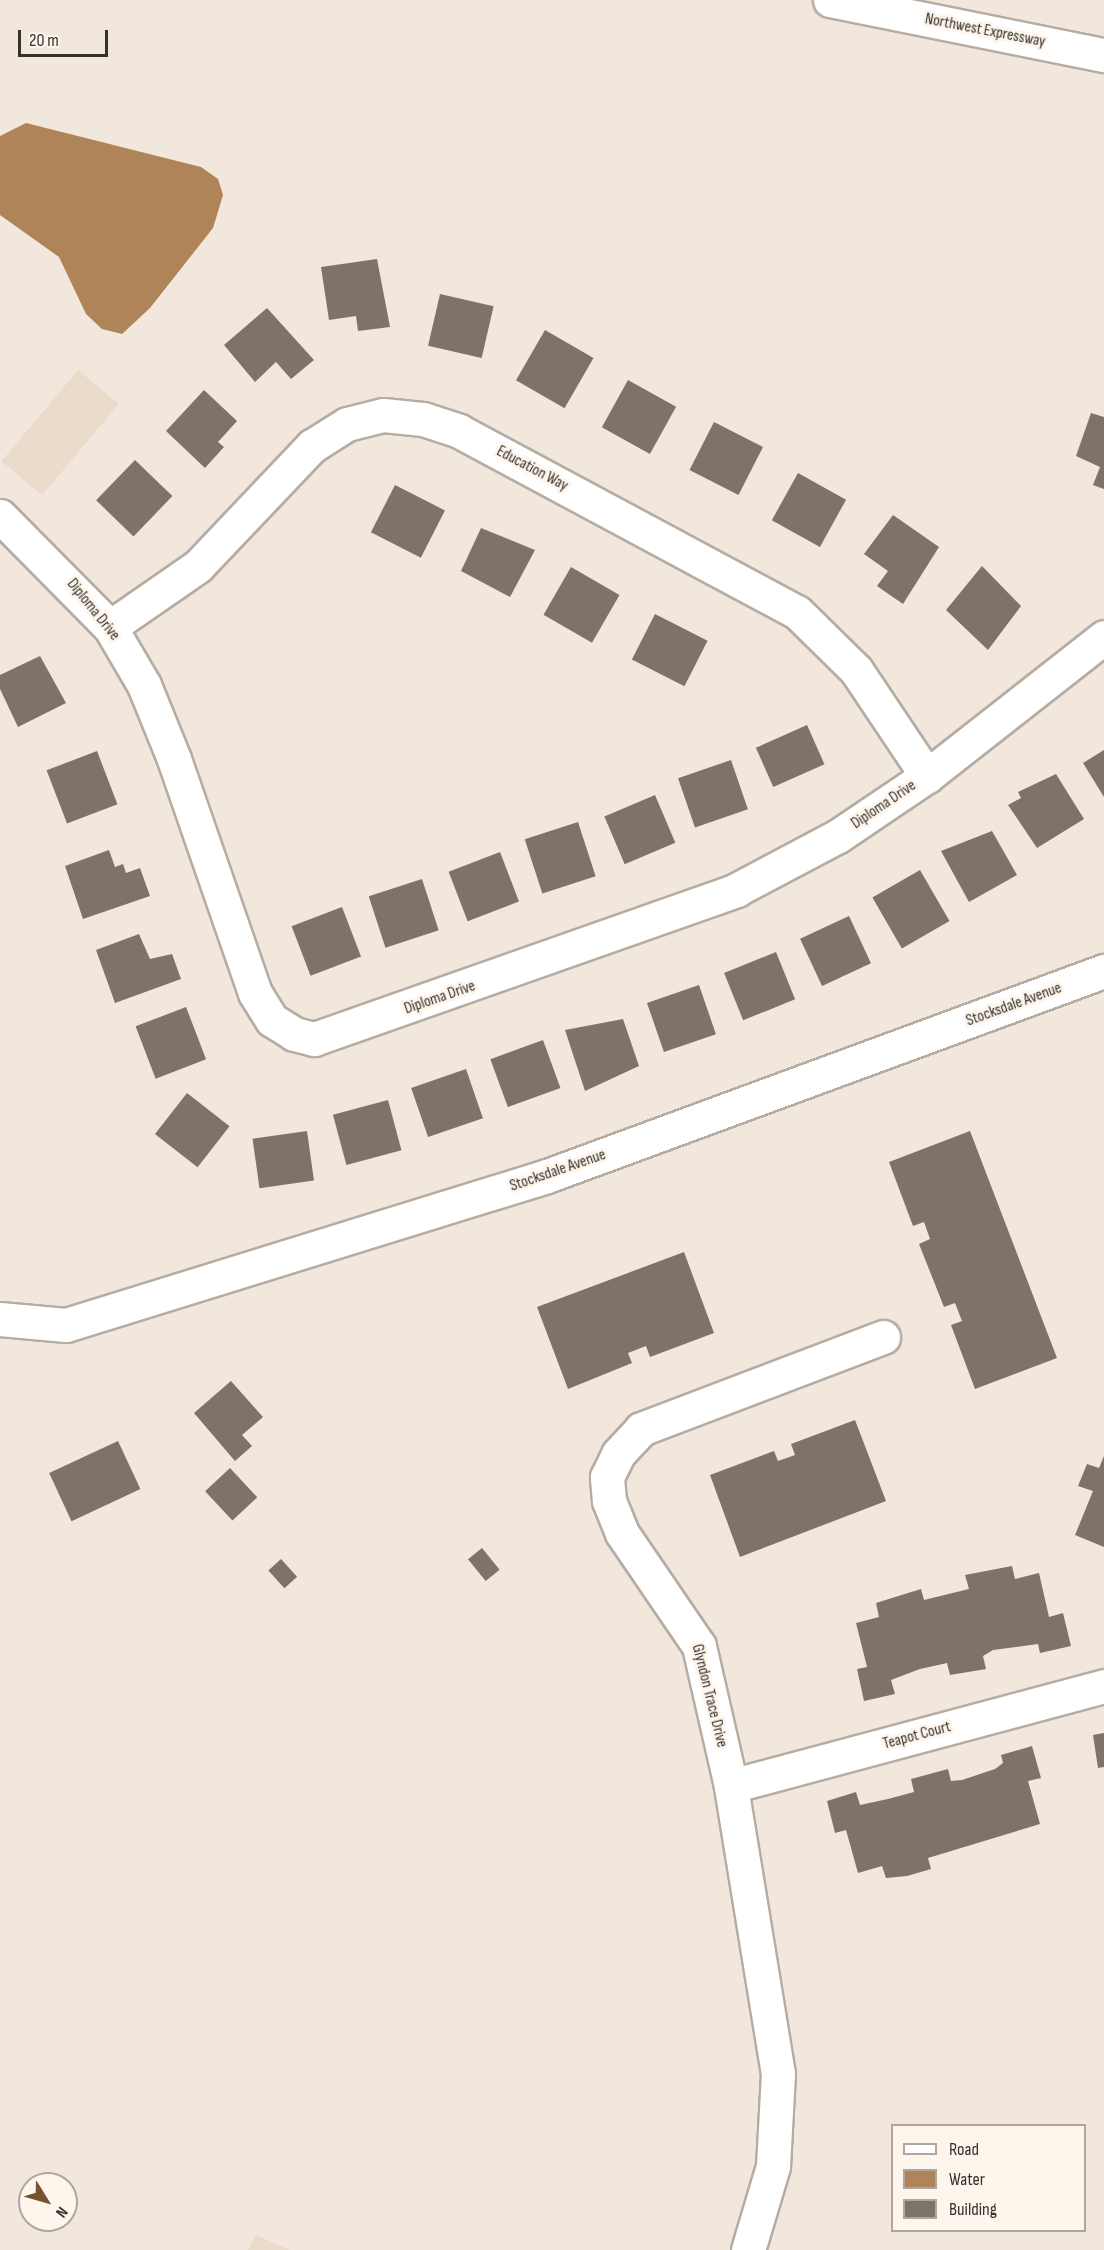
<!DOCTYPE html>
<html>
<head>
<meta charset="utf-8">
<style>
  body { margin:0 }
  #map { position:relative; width:1104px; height:2250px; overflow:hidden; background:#f2e7dd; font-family:"Sofia Sans Condensed",sans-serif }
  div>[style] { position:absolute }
  .built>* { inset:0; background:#ebdbcb; transform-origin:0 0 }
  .water>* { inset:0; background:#af8458 }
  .building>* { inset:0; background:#7d736a; transform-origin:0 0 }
  .roads { filter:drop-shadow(2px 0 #b6aca2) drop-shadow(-2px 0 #b6aca2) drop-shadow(0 2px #b6aca2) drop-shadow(0 -2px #b6aca2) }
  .minor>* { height:33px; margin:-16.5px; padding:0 16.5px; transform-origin:16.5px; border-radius:16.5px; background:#fff }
  .highway>* { height:33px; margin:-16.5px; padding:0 16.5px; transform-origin:16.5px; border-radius:16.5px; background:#fff }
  span { translate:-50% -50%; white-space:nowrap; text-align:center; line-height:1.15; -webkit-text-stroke:6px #fef5ec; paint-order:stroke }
  .street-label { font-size:16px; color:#35312d }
  .legend { position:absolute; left:891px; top:2124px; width:195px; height:108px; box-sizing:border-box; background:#fef5ec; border:2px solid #aea7a0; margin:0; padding:8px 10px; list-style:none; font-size:18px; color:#35312d }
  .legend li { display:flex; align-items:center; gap:12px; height:30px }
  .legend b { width:30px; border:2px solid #aea7a0 }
  .north { position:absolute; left:18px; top:2172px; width:60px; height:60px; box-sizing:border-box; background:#fef5ec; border:2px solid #aea7a0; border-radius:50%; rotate:127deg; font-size:16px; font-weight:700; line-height:24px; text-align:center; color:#35312d }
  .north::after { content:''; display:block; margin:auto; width:21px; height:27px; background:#77532d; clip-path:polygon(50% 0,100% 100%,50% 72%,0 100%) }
  .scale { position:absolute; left:18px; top:30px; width:90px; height:27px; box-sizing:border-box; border:3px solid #35312d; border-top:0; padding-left:8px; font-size:18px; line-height:21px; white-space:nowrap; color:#35312d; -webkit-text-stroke:4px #fef5ec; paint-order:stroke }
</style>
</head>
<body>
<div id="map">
  <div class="built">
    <div style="left:78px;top:370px;width:53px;height:119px;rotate:40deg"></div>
    <div style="clip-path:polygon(256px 2235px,290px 2250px,248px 2250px)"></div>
  </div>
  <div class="water">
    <div style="clip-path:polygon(26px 123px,201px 167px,218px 179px,223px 195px,213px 228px,150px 308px,122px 334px,102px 329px,86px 314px,59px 257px,0 215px,0 136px)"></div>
  </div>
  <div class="building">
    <div style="clip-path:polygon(377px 259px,390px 327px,358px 331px,356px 316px,329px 320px,321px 267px)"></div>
    <div style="left:440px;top:294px;width:55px;height:53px;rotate:13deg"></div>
    <div style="clip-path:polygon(267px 308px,314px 360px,291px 379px,276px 362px,255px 382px,224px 345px)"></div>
    <div style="left:545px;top:330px;width:56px;height:58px;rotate:30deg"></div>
    <div style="left:628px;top:380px;width:55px;height:54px;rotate:29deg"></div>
    <div style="clip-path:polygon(204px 390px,237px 421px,218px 442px,224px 447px,205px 468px,166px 431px)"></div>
    <div style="clip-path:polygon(1091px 413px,1104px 417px,1104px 489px,1093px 485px,1100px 467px,1076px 456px)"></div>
    <div style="left:714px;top:422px;width:55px;height:54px;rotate:27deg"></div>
    <div style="left:135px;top:460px;width:52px;height:56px;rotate:44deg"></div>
    <div style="left:798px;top:473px;width:55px;height:54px;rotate:29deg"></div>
    <div style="left:395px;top:485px;width:56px;height:53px;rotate:27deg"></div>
    <div style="clip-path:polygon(893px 515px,939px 547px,903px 604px,877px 586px,888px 571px,864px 554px)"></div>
    <div style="clip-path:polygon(481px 528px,535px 550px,510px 597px,461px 571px)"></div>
    <div style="clip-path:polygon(982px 566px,1021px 606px,988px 650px,946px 610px)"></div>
    <div style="left:571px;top:567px;width:56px;height:55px;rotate:30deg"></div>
    <div style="left:655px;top:614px;width:59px;height:51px;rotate:27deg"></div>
    <div style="clip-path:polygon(40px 656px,66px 703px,18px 727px,0 689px,0 675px)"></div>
    <div style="left:807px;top:725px;width:43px;height:56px;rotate:66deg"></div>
    <div style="clip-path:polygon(1104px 750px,1104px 797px,1083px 763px)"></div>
    <div style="left:97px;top:751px;width:57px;height:54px;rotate:69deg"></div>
    <div style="left:731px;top:760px;width:52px;height:56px;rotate:71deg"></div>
    <div style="clip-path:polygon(1056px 774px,1084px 819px,1037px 848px,1008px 805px,1021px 798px,1018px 792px)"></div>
    <div style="left:655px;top:795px;width:52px;height:55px;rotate:67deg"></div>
    <div style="left:578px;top:822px;width:57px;height:56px;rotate:72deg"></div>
    <div style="clip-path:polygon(992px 831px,1017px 875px,969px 902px,941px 851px)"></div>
    <div style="clip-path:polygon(109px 850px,115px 867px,123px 864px,126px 873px,140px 868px,150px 896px,83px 919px,65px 866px)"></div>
    <div style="left:500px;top:852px;width:53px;height:55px;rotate:69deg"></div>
    <div style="left:920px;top:870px;width:59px;height:55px;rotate:60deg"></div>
    <div style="left:422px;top:879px;width:54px;height:56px;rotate:72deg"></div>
    <div style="left:342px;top:907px;width:53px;height:54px;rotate:69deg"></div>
    <div style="left:849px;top:916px;width:52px;height:54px;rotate:65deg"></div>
    <div style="clip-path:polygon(139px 934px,150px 959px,172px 954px,181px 979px,115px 1003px,96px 950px)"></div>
    <div style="left:776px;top:952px;width:51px;height:56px;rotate:68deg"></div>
    <div style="left:699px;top:985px;width:52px;height:55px;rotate:71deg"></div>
    <div style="left:186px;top:1007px;width:56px;height:54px;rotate:69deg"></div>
    <div style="clip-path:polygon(623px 1019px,639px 1066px,585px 1091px,565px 1030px)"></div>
    <div style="left:543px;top:1040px;width:51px;height:56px;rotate:70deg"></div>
    <div style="left:466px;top:1069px;width:52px;height:58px;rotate:71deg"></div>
    <div style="left:187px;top:1093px;width:54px;height:52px;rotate:38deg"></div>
    <div style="left:388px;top:1100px;width:52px;height:57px;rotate:75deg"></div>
    <div style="left:307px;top:1131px;width:50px;height:55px;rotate:82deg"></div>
    <div style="clip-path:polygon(970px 1131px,1057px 1358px,975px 1389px,951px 1325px,962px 1321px,955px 1303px,944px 1307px,919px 1244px,930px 1239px,924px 1222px,913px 1226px,889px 1162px)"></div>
    <div style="clip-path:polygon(684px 1252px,714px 1333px,650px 1357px,646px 1346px,628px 1353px,632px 1363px,568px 1389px,537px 1307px)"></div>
    <div style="clip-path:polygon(231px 1381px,263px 1417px,242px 1435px,252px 1446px,235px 1461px,194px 1413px)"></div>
    <div style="clip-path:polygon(855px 1420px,886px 1501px,740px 1557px,710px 1475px,774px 1451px,778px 1461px,795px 1455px,791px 1444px)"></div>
    <div style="left:118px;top:1441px;width:53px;height:76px;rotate:65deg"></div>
    <div style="clip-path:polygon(1104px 1456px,1104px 1547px,1075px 1535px,1093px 1491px,1078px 1486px,1087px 1464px,1099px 1468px)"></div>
    <div style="left:230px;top:1468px;width:40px;height:34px;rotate:47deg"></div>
    <div style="left:482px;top:1548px;width:28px;height:18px;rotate:51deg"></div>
    <div style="left:281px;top:1559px;width:24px;height:17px;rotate:48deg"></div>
    <div style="clip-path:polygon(1012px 1566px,1015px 1579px,1039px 1573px,1049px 1617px,1063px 1613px,1071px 1646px,1040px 1653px,1038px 1644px,993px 1650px,983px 1656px,986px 1669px,950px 1675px,947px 1663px,920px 1669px,891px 1680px,895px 1694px,864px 1701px,857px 1669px,867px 1667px,856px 1623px,879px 1617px,876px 1603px,921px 1589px,924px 1600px,969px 1589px,965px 1575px)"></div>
    <div style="clip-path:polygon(1104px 1733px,1104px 1767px,1098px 1768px,1093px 1735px)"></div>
    <div style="clip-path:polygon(1032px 1746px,1041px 1778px,1028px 1781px,1040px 1824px,928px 1858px,931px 1869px,907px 1876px,886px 1878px,882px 1866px,858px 1873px,846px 1830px,835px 1833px,827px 1801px,856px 1792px,860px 1805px,888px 1799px,914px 1792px,911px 1779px,948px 1769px,951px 1781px,962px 1780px,995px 1769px,1003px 1763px,1001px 1755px)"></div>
  </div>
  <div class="roads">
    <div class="minor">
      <div style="left:0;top:516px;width:156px;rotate:45.3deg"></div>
      <div style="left:110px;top:627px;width:67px;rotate:59.6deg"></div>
      <div style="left:144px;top:685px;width:80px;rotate:67.9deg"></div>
      <div style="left:174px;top:759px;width:248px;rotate:70.9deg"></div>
      <div style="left:255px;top:993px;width:32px;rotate:58deg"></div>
      <div style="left:272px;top:1020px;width:26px;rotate:32deg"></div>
      <div style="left:294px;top:1034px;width:21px;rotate:14deg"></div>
      <div style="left:314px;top:1039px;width:448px;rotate:-19.4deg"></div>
      <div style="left:736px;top:890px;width:115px;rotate:-27.9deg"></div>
      <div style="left:838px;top:836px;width:107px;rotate:-34deg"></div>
      <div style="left:927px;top:776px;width:225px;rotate:-38.1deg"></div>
      <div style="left:110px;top:627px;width:107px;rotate:-34.7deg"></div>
      <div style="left:198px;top:566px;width:166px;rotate:-46.5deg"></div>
      <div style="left:312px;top:446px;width:41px;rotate:-32.2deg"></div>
      <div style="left:347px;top:424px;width:37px;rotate:-14deg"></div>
      <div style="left:383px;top:415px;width:40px;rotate:5.7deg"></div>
      <div style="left:423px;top:419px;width:38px;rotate:18deg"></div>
      <div style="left:459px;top:431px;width:383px;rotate:28.2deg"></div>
      <div style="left:797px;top:612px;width:83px;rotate:44.5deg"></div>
      <div style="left:856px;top:670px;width:128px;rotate:56.2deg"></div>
      <div style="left:0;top:1319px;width:66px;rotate:5.2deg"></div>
      <div style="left:66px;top:1325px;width:504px;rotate:-17.21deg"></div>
      <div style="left:547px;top:1176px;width:594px;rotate:-20.21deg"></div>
      <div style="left:731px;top:1786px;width:386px;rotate:-15deg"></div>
      <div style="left:748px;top:2250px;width:88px;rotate:-73.4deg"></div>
      <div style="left:773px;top:2166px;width:92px;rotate:-86.9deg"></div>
      <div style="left:778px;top:2074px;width:292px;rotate:-99.3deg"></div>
      <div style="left:731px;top:1786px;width:144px;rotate:-102.9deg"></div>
      <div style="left:699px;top:1646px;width:137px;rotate:-124.3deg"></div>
      <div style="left:622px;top:1533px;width:35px;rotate:-112deg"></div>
      <div style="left:609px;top:1501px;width:24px;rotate:-95deg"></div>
      <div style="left:607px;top:1477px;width:25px;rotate:-64deg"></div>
      <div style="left:618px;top:1454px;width:34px;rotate:-47deg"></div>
      <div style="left:641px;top:1429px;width:259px;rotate:-20.8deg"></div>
    </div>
    <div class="highway">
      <div style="left:830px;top:0;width:279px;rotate:11.4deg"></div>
    </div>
  </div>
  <div class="street-label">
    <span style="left:985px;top:31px;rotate:11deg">Northwest Expressway</span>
    <span style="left:532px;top:469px;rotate:28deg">Education Way</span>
    <span style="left:93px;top:610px;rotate:51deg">Diploma Drive</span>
    <span style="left:884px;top:805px;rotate:-34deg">Diploma Drive</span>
    <span style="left:440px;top:998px;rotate:-19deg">Diploma Drive</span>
    <span style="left:1014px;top:1005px;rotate:-20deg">Stocksdale Avenue</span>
    <span style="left:558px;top:1171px;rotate:-19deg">Stocksdale Avenue</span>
    <span style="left:709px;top:1696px;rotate:76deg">Glyndon Trace Drive</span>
    <span style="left:917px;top:1736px;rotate:-15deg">Teapot Court</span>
  </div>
  <ul class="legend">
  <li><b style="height:8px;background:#fff"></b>Road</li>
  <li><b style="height:16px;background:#af8458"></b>Water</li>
  <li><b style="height:16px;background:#7d736a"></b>Building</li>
  </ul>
  <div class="north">N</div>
  <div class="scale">20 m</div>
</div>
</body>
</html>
